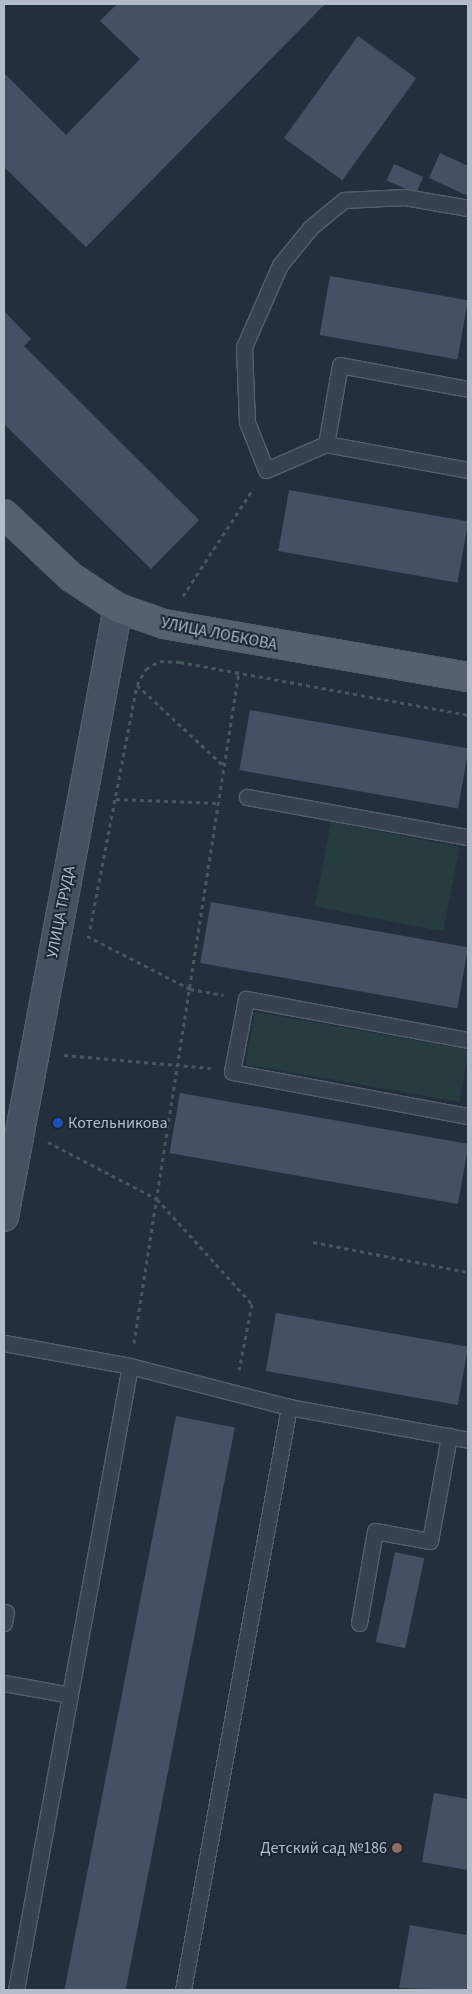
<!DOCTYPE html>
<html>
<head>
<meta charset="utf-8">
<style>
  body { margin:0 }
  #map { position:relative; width:472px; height:1994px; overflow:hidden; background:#242f3e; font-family:"Source Sans 3",sans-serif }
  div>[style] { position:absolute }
  .green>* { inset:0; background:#263c3f; transform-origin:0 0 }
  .building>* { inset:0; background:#455162; transform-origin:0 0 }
  .path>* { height:3px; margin-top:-1.5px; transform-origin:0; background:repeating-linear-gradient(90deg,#44595c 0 4px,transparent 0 8px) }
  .roads { filter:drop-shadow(1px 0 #565f6c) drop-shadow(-1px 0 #565f6c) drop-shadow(0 1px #565f6c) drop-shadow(0 -1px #565f6c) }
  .lane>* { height:15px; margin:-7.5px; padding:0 7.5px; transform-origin:7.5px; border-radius:7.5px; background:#38414e }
  .secondary>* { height:28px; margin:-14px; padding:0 14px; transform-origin:14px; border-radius:14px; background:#465061 }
  .primary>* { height:28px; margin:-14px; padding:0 14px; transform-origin:14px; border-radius:14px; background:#56606e }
  .dots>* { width:14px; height:14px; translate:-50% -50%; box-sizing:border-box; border:2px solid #1d2633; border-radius:50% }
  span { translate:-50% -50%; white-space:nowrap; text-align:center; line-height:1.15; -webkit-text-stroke:4px #1d2633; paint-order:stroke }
  .street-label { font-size:16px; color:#b4bcc9 }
  .poi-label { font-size:16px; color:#b4bcc9 }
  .left { translate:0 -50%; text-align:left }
  .right { translate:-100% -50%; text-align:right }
  .frame { position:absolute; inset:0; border:5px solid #b4bcc9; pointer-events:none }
</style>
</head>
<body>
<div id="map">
  <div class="green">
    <div style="left:331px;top:822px;width:131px;height:86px;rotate:11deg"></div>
    <div style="left:255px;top:1012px;width:217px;height:53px;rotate:10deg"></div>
  </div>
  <div class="building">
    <div style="clip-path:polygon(117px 4px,325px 4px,86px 247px,4px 167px,4px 73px,66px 135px,140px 59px,100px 21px)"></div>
    <div style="left:358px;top:36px;width:72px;height:126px;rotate:36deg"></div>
    <div style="clip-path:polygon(440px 153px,468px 166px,468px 196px,429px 178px)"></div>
    <div style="left:394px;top:164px;width:32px;height:18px;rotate:24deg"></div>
    <div style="left:330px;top:276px;width:140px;height:60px;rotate:10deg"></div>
    <div style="clip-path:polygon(4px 311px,31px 339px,24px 346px,199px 520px,151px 569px,4px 424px)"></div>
    <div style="left:289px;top:490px;width:182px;height:62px;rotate:10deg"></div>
    <div style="left:250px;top:710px;width:222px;height:61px;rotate:10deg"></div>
    <div style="left:211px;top:902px;width:261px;height:62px;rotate:10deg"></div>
    <div style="left:180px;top:1093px;width:293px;height:61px;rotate:10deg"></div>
    <div style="left:276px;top:1313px;width:195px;height:59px;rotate:10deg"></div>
    <div style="left:176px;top:1416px;width:60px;height:584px;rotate:11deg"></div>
    <div style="left:395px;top:1552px;width:30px;height:92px;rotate:12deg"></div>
    <div style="clip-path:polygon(434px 1793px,468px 1799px,468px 1870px,422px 1862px)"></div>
    <div style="clip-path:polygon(410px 1925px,466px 1935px,468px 1926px,468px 1990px,399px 1988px)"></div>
  </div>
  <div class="path">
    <div style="left:183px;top:596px;width:128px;rotate:-56.8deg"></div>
    <div style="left:137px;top:685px;width:119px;rotate:43deg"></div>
    <div style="left:116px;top:799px;width:102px;rotate:2.2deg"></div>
    <div style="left:90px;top:929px;width:248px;rotate:-79.1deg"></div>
    <div style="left:137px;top:685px;width:18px;rotate:-61deg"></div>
    <div style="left:146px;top:669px;width:16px;rotate:-30deg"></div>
    <div style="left:160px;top:661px;width:20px;rotate:3deg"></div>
    <div style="left:180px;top:662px;width:293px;rotate:10.4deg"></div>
    <div style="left:87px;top:936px;width:116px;rotate:27.2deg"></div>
    <div style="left:190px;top:989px;width:34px;rotate:10deg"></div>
    <div style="left:64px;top:1055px;width:147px;rotate:5.1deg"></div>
    <div style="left:48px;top:1142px;width:123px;rotate:27.6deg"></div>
    <div style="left:157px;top:1199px;width:142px;rotate:47.9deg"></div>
    <div style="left:252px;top:1304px;width:67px;rotate:101.1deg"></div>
    <div style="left:313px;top:1242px;width:158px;rotate:11deg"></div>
    <div style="left:134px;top:1343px;width:680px;rotate:-81.12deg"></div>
  </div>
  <div class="roads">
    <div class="lane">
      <div style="left:468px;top:389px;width:130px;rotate:-169.4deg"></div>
      <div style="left:340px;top:365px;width:80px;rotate:100deg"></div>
      <div style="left:326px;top:444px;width:144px;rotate:10.4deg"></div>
      <div style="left:326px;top:444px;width:65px;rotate:156.6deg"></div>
      <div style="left:266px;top:470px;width:52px;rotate:-111.6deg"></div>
      <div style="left:247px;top:422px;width:75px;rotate:-92.3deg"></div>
      <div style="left:244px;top:347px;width:90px;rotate:-66.3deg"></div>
      <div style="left:280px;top:265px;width:49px;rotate:-50.8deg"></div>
      <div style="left:311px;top:227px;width:43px;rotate:-39.3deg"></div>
      <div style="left:344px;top:200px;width:61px;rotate:-2.8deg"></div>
      <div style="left:405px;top:197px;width:64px;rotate:9.9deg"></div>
      <div style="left:247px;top:797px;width:225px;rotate:10.3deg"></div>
      <div style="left:468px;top:1040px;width:226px;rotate:-169.5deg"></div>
      <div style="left:246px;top:999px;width:74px;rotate:100.9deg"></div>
      <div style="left:232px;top:1072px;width:240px;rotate:10.6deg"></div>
      <div style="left:4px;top:1343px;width:128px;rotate:10.3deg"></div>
      <div style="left:130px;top:1366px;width:164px;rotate:14.5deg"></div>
      <div style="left:289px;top:1407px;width:182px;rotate:10.4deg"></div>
      <div style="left:4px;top:1623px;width:11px;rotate:-80deg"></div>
      <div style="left:359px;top:1623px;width:93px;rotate:-80.1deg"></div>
      <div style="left:375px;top:1531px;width:56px;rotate:10.3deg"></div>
      <div style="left:430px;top:1541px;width:107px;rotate:-79.7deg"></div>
      <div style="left:4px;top:1683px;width:67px;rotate:10.3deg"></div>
      <div style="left:16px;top:1990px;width:634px;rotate:-79.65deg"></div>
      <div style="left:183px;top:1990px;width:593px;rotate:-79.7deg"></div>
    </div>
    <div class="secondary">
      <div style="left:4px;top:1217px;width:620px;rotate:-79.4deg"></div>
    </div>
    <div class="primary">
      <div style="left:4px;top:514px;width:92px;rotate:43.2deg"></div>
      <div style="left:71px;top:577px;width:56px;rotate:33.4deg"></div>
      <div style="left:118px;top:608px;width:49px;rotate:19.2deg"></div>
      <div style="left:164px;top:624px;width:309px;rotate:9.9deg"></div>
    </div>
  </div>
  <div class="dots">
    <div style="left:58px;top:1123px;background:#1a4fb4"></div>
    <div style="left:397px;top:1848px;background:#8d6e63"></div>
  </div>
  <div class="street-label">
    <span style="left:219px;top:634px;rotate:11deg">УЛИЦА ЛОБКОВА</span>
    <span style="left:61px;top:912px;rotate:-79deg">УЛИЦА ТРУДА</span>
  </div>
  <div class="poi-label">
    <span class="left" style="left:68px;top:1123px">Котельникова</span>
    <span class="right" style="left:387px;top:1848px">Детский сад №186</span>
  </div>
  <div class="frame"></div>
</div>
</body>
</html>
